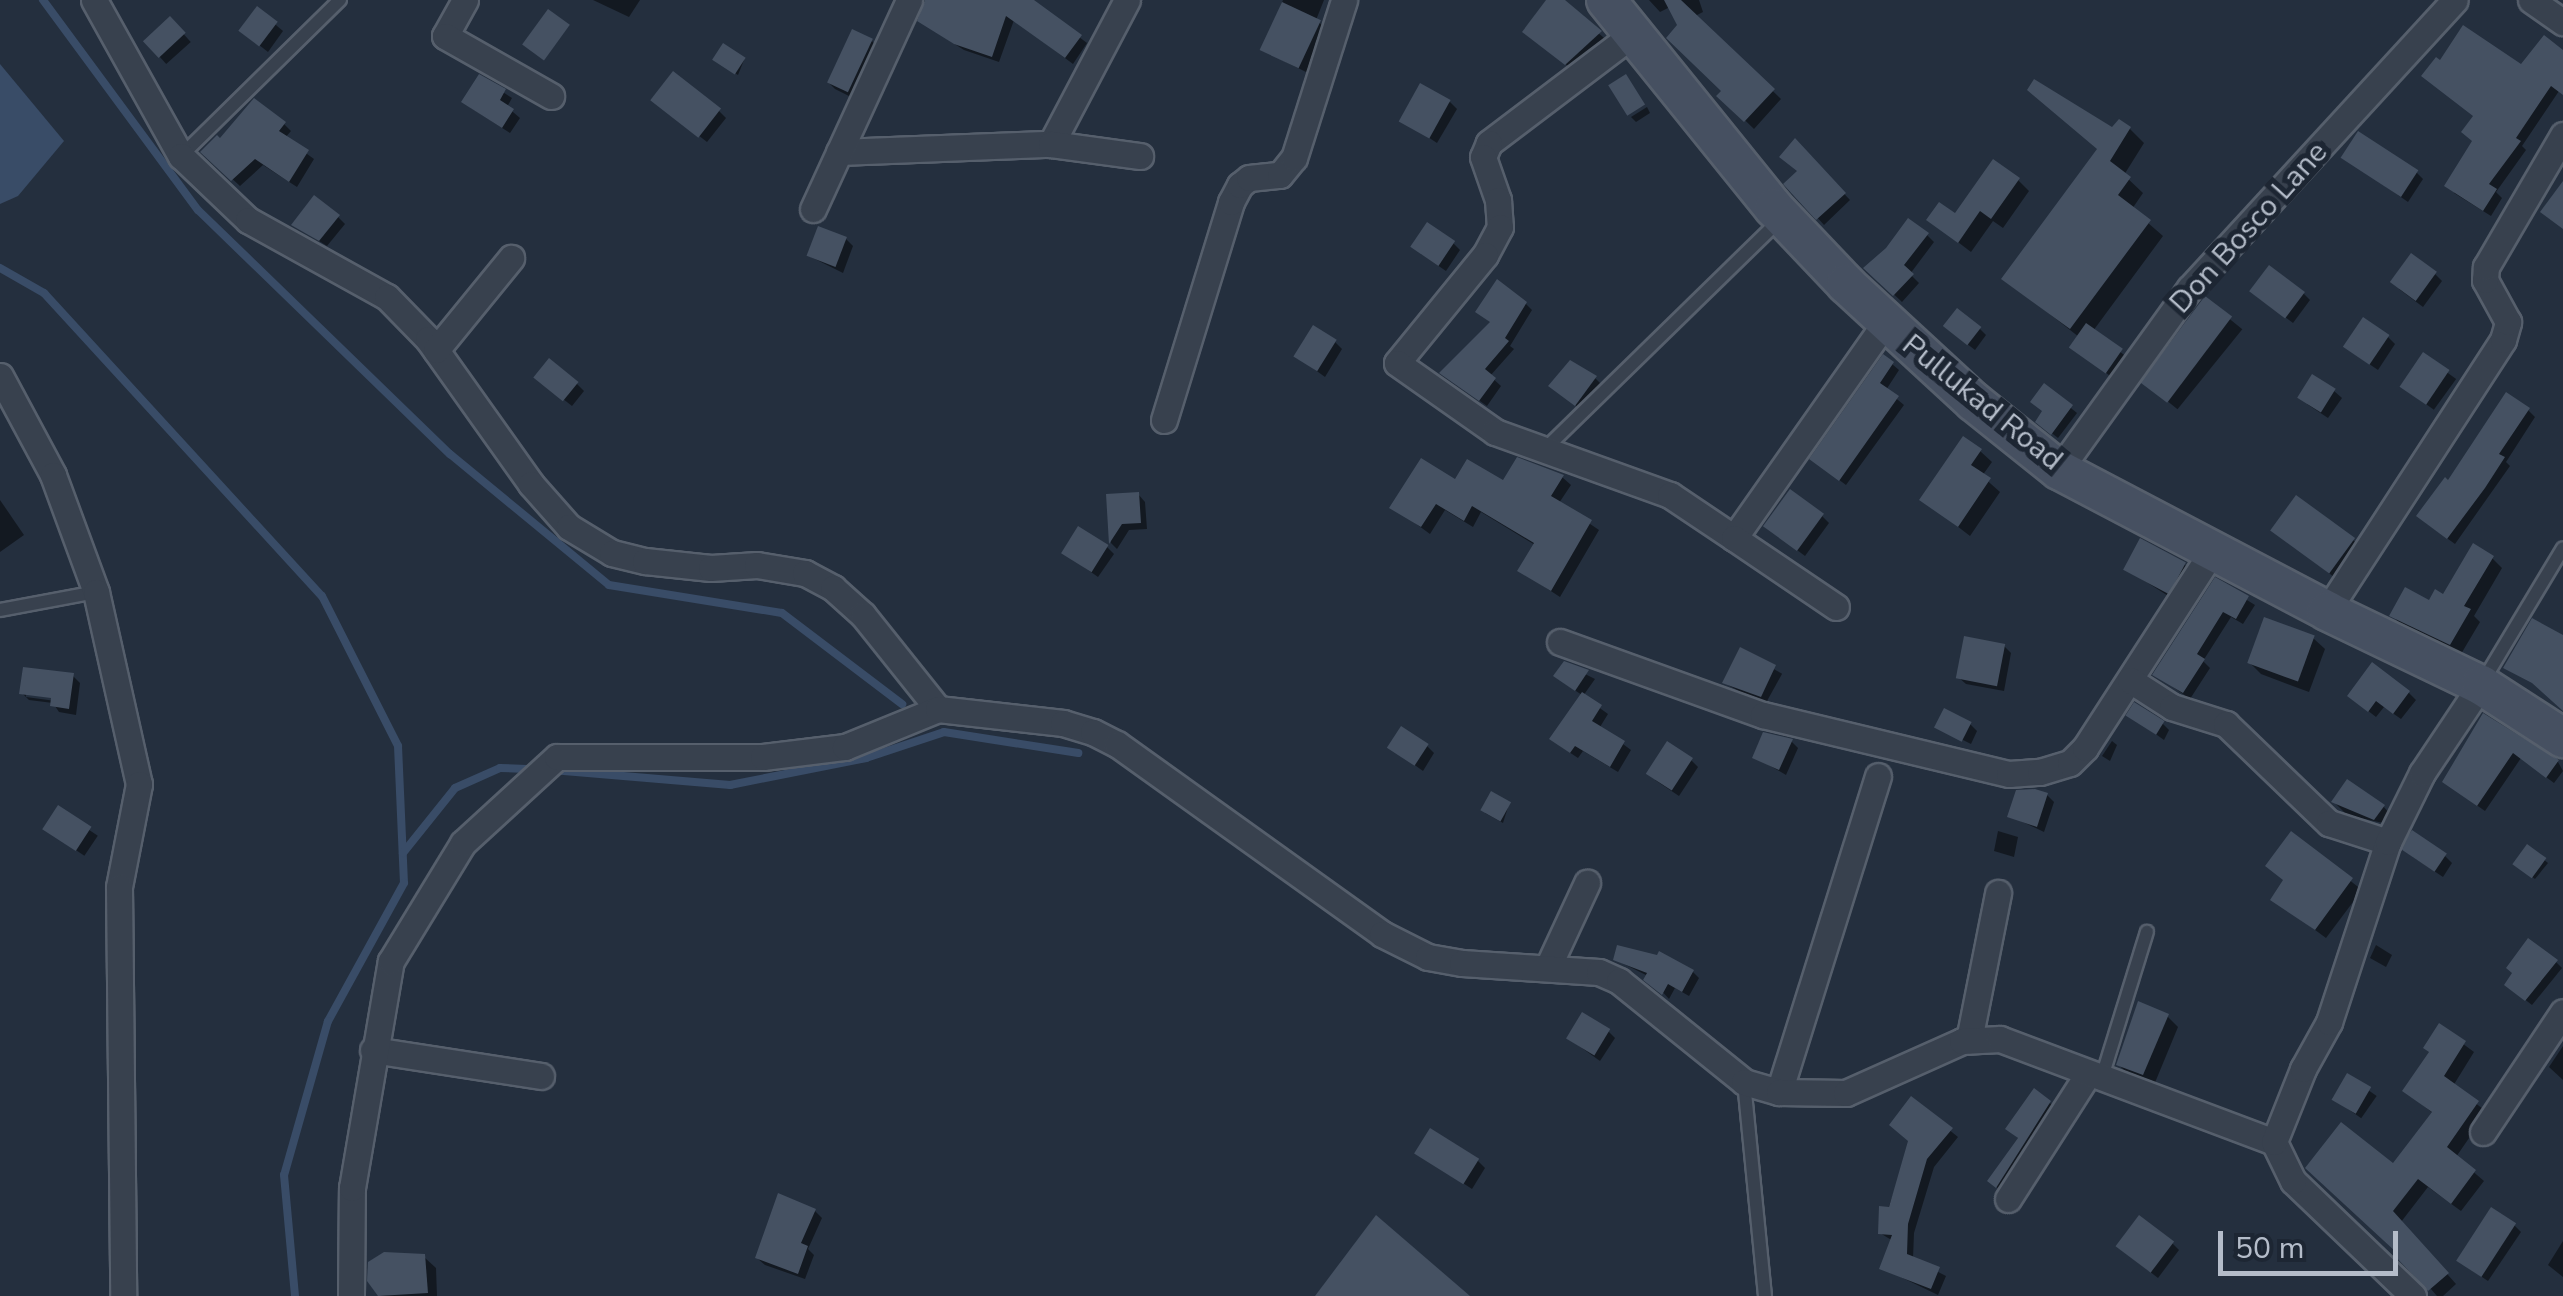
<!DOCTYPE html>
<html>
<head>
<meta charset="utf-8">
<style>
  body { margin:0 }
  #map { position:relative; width:2563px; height:1296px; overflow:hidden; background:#242f3e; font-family:"Nunito Sans",sans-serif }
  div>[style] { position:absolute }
  .water>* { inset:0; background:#394c67 }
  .shadow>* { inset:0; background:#0007; transform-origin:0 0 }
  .stream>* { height:8px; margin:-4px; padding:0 4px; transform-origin:4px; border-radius:4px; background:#394c67 }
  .building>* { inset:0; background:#455162; transform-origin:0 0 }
  .roads { filter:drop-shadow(2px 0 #565f6c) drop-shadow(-2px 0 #565f6c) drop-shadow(0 2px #565f6c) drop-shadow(0 -2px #565f6c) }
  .lane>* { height:12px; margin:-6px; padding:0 6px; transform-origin:6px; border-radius:6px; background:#38414e }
  .street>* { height:25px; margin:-12.5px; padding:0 12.5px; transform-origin:12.5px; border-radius:12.5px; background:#38414e }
  .secondary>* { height:38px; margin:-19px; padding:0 19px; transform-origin:19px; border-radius:19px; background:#465061 }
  span { translate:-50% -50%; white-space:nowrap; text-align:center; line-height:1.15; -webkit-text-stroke:10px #1d2633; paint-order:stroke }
  .street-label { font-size:30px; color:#b4bcc9 }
  .scale { position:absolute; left:2218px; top:1231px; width:180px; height:45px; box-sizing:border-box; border:5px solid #b4bcc9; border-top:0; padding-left:12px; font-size:30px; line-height:35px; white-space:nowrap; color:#b4bcc9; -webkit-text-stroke:8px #1d2633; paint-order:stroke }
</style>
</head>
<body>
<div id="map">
  <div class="water">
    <div style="clip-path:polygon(0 64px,64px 141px,18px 196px,0 204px)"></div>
  </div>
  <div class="shadow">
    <div style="clip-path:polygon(593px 0,640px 0,629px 17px)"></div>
    <div style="clip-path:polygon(928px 0,1030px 0,1087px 43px,1073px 64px,1014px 20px,999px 62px,964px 50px,928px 27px)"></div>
    <div style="clip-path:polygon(1283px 0,1324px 0,1316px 20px,1327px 29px,1310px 74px,1262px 50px)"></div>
    <div style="clip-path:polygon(1549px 0,1560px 0,1611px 44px,1578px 74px,1525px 32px)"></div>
    <div style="clip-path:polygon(1649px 0,1699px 0,1703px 12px,1695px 16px,1781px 99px,1754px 129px,1720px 96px,1725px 91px,1670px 7px,1660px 12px)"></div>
    <div style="clip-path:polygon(257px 9px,283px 31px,268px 52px,249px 37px)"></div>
    <div style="left:170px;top:19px;width:31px;height:33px;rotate:48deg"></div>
    <div style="clip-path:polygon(872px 41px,879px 49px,855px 99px,835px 89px,828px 82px)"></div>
    <div style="clip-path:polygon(2563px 53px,2563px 94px,2559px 91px,2522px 146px,2526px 150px,2496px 192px,2502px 198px,2491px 216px,2454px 193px,2522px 68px)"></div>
    <div style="clip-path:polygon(744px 60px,738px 75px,718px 62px)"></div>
    <div style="clip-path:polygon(480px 77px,512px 98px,507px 107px,520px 118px,510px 133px,471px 108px)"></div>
    <div style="clip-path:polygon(1450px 102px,1457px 109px,1437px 143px,1402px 120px)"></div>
    <div style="clip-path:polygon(661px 106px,719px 111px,726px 118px,707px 142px)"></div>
    <div style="clip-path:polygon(1647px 107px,1650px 113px,1636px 122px,1631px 117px)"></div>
    <div style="clip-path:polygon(284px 124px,291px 131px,285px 138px,314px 159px,297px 187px,263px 165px,240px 186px,203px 152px,220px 141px)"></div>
    <div style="clip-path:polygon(2130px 129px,2144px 143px,2124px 175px,2143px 193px,2132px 209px,2163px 236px,2093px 331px,2128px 358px,2113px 378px,2079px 353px,2079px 337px,2005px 279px,2113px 131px)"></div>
    <div style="clip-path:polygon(1795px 142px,1850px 200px,1824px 225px,1787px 184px,1800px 172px)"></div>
    <div style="clip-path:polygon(2343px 157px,2416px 172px,2423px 179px,2408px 202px)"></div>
    <div style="clip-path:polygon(2018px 180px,2029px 191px,2003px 228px,1993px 221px,1971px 252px,1929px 220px,1955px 217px)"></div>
    <div style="clip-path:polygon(338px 217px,345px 224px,327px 246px,294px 225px)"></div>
    <div style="clip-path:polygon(1927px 235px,1934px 242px,1910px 274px,1919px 283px,1902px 302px,1866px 268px,1888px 250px)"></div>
    <div style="clip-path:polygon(846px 239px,853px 246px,843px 273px,809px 256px)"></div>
    <div style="clip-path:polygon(1453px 243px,1460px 250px,1446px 271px,1421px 254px)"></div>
    <div style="clip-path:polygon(2435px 274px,2442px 281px,2423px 307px,2399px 289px)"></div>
    <div style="clip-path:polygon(2303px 293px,2310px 300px,2293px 323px,2259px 298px)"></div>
    <div style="left:2205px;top:299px;width:48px;height:103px;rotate:39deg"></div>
    <div style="clip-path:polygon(1525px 303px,1532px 310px,1510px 346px,1514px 349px,1490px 376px,1501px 386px,1487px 406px,1449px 379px,1492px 323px,1478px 312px)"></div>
    <div style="clip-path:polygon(1979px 328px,1986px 335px,1975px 350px,1953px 333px)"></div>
    <div style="clip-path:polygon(2388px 337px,2395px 344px,2378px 370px,2353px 353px)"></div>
    <div style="clip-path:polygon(1335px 342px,1342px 349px,1325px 377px,1296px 356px)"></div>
    <div style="left:2423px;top:355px;width:41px;height:38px;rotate:36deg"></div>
    <div style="clip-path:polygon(1892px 364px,1899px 370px,1886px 390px,1904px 405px,1846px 485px,1819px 465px)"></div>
    <div style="clip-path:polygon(1595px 378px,1602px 385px,1583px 411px,1559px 393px)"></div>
    <div style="clip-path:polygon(544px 384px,577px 384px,584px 391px,572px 406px)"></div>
    <div style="clip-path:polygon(2045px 387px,2077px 413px,2058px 438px,2044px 427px)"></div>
    <div style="clip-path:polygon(2334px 391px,2342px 398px,2328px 418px,2307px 404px)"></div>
    <div style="clip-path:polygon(2528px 410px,2535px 417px,2506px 462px,2510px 466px,2455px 544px,2426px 523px,2449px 483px)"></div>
    <div style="clip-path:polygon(1980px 451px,1992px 462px,1982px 476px,2000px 492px,1970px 536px,1922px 499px)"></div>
    <div style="clip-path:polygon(1562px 477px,1571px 485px,1559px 503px,1599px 530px,1560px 597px,1520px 571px,1535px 545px,1481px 512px,1473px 527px,1445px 510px,1430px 534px,1393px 507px,1456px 482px,1504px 484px)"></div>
    <div style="clip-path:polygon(1138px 494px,1145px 502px,1147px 529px,1129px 530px,1117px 549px,1111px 543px,1108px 496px)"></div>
    <div style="clip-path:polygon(0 500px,24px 535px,0 552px)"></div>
    <div style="clip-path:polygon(1822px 516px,1829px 523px,1805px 556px,1773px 532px)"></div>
    <div style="clip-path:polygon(2273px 530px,2353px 540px,2365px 551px,2343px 584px)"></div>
    <div style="clip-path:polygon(1107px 547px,1114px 554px,1098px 577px,1064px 553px)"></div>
    <div style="clip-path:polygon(2492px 558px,2502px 568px,2474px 616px,2480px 622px,2461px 654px,2402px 626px,2392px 615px,2444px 597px)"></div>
    <div style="clip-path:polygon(2184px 564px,2191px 571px,2173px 599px,2126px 569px)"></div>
    <div style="clip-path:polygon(2216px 581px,2255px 605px,2243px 624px,2231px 617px,2203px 661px,2210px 668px,2190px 699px,2155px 674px)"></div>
    <div style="clip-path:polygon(2313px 638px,2325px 649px,2309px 692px,2261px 674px,2250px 663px)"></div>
    <div style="clip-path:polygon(2004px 646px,2011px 653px,2004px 691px,1966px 684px,1958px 677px)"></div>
    <div style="left:1741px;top:651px;width:47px;height:36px;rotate:29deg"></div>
    <div style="clip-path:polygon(1565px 664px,1595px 679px,1583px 696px,1608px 714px,1600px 727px,1631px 750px,1618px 772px,1583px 751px,1578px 758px,1560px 746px,1582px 695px,1564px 683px)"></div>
    <div style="clip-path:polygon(evenodd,73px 676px,80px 683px,76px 715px,59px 712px,53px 703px,29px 700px,22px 693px,73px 676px,26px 692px,63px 697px,63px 702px,26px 697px,26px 692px)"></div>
    <div style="clip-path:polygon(2409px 693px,2416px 700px,2401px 719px,2384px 707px,2376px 717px,2358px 703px)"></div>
    <div style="clip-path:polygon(2129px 715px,2162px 723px,2169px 730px,2164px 740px)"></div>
    <div style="clip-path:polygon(2484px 717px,2558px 762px,2563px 771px,2554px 783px,2521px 758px,2485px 811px,2452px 788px)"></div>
    <div style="clip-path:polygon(1970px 724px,1977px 731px,1971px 744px,1937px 727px)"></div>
    <div style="clip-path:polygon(1791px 741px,1798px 748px,1786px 775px,1755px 757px)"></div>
    <div style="clip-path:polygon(2112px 741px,2117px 745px,2110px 761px,2102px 756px)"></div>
    <div style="clip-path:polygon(1427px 746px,1434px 753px,1423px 771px,1391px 748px)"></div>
    <div style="clip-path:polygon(1691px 760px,1698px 767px,1679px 796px,1655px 780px)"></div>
    <div style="clip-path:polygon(2047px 795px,2054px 802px,2044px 832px,2010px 816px)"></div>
    <div style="clip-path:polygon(2334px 802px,2383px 806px,2390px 814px,2383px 823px,2347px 815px)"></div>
    <div style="clip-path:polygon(1509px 804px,1503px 823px,1485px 813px)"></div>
    <div style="left:58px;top:809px;width:48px;height:24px;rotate:34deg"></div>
    <div style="clip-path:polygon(1998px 831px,2018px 837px,2014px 857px,1994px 851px)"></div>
    <div style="clip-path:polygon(2292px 835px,2362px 890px,2326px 938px,2273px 899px,2285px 881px)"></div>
    <div style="clip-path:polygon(2528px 847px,2548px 863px,2535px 879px,2518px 867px)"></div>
    <div style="clip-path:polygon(2445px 856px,2452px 863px,2443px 877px,2413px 857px)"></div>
    <div style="clip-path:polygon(2376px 945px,2392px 955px,2386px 967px,2370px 958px)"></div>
    <div style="clip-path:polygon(1616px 960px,1693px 972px,1699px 978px,1689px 996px,1675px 988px,1669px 999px,1648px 976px)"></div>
    <div style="clip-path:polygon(2556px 962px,2562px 968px,2532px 1005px,2514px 991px)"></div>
    <div style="clip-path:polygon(2167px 1016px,2178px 1027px,2154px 1085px,2130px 1076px,2119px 1065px)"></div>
    <div style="clip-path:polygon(2439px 1026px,2474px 1052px,2453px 1086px,2487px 1112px,2456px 1157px,2484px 1181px,2461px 1211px,2428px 1187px,2401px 1222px,2456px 1284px,2443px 1296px,2437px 1296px,2399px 1252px,2317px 1177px,2394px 1167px,2434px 1114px,2405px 1091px,2431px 1053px)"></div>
    <div style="clip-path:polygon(1608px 1031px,1615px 1038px,1600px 1061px,1568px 1038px)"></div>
    <div style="clip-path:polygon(2563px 1046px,2563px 1080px,2549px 1067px)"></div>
    <div style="left:2348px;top:1076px;width:35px;height:27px;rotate:35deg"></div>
    <div style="clip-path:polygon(1912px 1100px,1958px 1137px,1934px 1167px,1914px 1233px,1913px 1259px,1946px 1276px,1938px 1295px,1882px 1268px,1893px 1241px,1880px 1233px,1911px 1141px)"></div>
    <div style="clip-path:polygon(2050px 1103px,2061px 1114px,2002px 1192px,1990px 1181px,2020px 1140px,2008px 1129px)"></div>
    <div style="clip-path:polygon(1417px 1153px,1478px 1161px,1485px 1168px,1472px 1189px)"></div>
    <div style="clip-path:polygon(815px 1211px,822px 1218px,808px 1249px,814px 1255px,805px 1279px,765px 1265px,757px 1258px)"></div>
    <div style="clip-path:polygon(2514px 1225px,2521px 1232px,2488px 1281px,2467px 1267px)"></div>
    <div style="clip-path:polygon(2563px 1241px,2563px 1277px,2548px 1265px)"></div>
    <div style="clip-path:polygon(2172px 1243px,2179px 1250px,2158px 1278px,2126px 1253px)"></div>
    <div style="clip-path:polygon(424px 1257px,436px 1268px,437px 1296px,381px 1296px,370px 1280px)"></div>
  </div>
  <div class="stream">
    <div style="left:43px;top:0;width:261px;rotate:53.6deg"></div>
    <div style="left:198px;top:210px;width:351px;rotate:44.1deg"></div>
    <div style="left:450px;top:454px;width:206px;rotate:39.5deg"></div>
    <div style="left:609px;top:585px;width:175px;rotate:9.2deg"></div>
    <div style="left:782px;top:613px;width:151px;rotate:37.2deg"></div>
    <div style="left:0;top:268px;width:51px;rotate:29.6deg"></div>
    <div style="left:44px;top:293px;width:411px;rotate:47.5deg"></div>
    <div style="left:322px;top:596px;width:168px;rotate:63.1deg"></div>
    <div style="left:398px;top:746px;width:137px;rotate:87.5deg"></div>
    <div style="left:404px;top:883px;width:158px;rotate:118.8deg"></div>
    <div style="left:328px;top:1021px;width:160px;rotate:105.9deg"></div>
    <div style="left:284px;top:1175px;width:121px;rotate:84.8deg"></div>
    <div style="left:552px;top:770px;width:179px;rotate:4.8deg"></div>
    <div style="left:730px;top:785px;width:139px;rotate:-11.2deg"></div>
    <div style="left:866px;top:758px;width:82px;rotate:-18.4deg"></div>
    <div style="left:944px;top:732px;width:136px;rotate:8.9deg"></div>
    <div style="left:403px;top:853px;width:83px;rotate:-51.3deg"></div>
    <div style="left:455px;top:788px;width:49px;rotate:-24deg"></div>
    <div style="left:500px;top:768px;width:33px;rotate:2deg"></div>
  </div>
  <div class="building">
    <div style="clip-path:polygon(925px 0,1034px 0,1082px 35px,1065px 58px,1006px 16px,992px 57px,954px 44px,917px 21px)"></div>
    <div style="clip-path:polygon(1546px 0,1565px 0,1602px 31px,1565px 65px,1522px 32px)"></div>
    <div style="clip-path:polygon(1664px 0,1681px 0,1775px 89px,1744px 122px,1716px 96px,1721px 91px,1666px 38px,1677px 25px)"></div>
    <div style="left:1282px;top:2px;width:43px;height:53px;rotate:25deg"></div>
    <div style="left:257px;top:6px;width:26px;height:31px;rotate:37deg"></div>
    <div style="left:548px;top:9px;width:27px;height:44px;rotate:36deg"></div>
    <div style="left:170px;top:16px;width:23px;height:37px;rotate:47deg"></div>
    <div style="clip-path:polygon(2463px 25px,2521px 64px,2544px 35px,2563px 50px,2563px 95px,2551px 86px,2516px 138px,2521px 141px,2489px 184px,2497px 189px,2483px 211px,2444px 186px,2472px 141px,2461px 132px,2473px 116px,2421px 76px,2436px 57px,2440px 60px)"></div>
    <div style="left:852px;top:29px;width:23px;height:59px;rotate:25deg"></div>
    <div style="left:723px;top:43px;width:27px;height:20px;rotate:33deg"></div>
    <div style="left:673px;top:71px;width:61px;height:37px;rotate:38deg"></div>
    <div style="clip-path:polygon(479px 74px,506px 89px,500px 100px,514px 109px,502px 128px,461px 102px)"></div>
    <div style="left:1626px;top:74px;width:36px;height:21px;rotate:58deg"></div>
    <div style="clip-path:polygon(2034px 79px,2112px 127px,2119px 119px,2131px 127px,2110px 161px,2131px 177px,2118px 195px,2151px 220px,2070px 329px,2001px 279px,2097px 149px,2027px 90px)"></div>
    <div style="left:1420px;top:83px;width:35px;height:44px;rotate:29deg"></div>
    <div style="clip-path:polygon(254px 98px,286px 122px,279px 131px,309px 150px,289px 182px,255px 159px,231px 181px,200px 152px,217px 135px,220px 138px)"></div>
    <div style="left:2358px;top:131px;width:72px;height:32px;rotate:33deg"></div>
    <div style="clip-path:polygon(1795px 138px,1846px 193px,1816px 220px,1783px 184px,1797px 171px,1779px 157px)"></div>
    <div style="clip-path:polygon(1993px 159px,2020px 178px,1991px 219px,1980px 211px,1958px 243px,1926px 220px,1939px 202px,1955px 213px)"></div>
    <div style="clip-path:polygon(2563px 181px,2563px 229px,2540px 212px)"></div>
    <div style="clip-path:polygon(314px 195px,340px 215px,319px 241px,291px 225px)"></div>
    <div style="clip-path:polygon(1908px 218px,1929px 233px,1904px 265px,1914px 274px,1893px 296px,1863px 268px,1886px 248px)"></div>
    <div style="left:1427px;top:222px;width:34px;height:30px;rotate:34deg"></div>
    <div style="left:818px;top:226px;width:31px;height:32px;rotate:21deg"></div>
    <div style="left:2411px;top:253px;width:32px;height:36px;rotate:36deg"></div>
    <div style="left:2269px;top:265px;width:45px;height:33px;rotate:37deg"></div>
    <div style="clip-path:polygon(1497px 279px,1527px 302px,1505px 338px,1509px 341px,1485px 369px,1496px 378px,1479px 401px,1439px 373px,1490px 322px,1475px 312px)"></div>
    <div style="left:2205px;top:296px;width:34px;height:108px;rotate:37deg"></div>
    <div style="left:1957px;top:308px;width:31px;height:23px;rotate:38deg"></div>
    <div style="left:2363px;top:317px;width:32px;height:36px;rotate:34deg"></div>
    <div style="left:2086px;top:323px;width:45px;height:30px;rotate:35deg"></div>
    <div style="left:1313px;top:325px;width:28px;height:37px;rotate:32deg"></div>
    <div style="left:2423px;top:352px;width:32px;height:42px;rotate:34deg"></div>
    <div style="clip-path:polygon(1883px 354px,1894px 362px,1880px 383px,1899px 396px,1839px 481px,1809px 459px)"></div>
    <div style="left:549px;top:358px;width:38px;height:25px;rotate:39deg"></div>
    <div style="clip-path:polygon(1570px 360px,1597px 376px,1575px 406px,1548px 386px)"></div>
    <div style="left:2312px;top:374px;width:28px;height:28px;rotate:32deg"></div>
    <div style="clip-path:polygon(2044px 383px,2073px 405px,2051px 435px,2035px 422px,2042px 411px,2030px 402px)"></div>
    <div style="clip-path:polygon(2506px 392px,2530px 408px,2499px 454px,2505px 457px,2485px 488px,2447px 539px,2416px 516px,2445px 477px,2448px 480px)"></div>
    <div style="clip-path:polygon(1963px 436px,1982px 449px,1971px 465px,1991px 478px,1958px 527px,1919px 500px)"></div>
    <div style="clip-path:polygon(1517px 457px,1564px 475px,1551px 496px,1592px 520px,1551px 591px,1517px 571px,1534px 543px,1472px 506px,1464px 521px,1436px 504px,1421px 527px,1389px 508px,1421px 458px,1455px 479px,1467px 459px,1503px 480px)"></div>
    <div style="left:1790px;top:489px;width:42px;height:46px;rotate:36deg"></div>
    <div style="clip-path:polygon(1139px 492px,1141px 523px,1122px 524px,1109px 544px,1106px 494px)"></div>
    <div style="left:2296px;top:495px;width:73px;height:44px;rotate:36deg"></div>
    <div style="left:1078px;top:526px;width:36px;height:32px;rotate:32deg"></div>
    <div style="left:2140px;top:538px;width:52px;height:36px;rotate:28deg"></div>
    <div style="clip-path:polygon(2473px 543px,2494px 556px,2464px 606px,2471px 609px,2450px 645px,2389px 616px,2405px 587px,2429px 600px,2435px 589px,2443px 594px)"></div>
    <div style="clip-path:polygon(2215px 577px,2249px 596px,2236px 619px,2223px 612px,2197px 654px,2205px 659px,2183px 693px,2152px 675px)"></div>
    <div style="left:2264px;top:617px;width:54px;height:49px;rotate:20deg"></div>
    <div style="clip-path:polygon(2532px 618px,2563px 635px,2563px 711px,2532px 683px,2503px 668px)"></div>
    <div style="left:1964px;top:636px;width:42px;height:43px;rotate:11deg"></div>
    <div style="clip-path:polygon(1740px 647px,1776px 665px,1761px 697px,1722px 683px)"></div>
    <div style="clip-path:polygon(1564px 661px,1589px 670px,1575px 691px,1553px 676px)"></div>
    <div style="clip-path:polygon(2372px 662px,2410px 691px,2393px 714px,2376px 701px,2368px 712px,2347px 696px)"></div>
    <div style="clip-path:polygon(23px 667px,74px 673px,69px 709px,50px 706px,51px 698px,19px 694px)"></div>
    <div style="clip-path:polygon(1582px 692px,1602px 705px,1592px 721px,1625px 741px,1610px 767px,1575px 746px,1570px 753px,1549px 739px)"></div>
    <div style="left:2134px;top:702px;width:36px;height:16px;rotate:32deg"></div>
    <div style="left:1944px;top:708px;width:31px;height:22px;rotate:27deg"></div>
    <div style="clip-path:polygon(2483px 713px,2559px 760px,2546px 778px,2513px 753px,2477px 806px,2442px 782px)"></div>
    <div style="left:1401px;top:726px;width:33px;height:26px;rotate:33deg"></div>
    <div style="clip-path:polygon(1763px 732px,1793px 739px,1779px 770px,1752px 758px)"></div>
    <div style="left:1667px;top:741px;width:31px;height:39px;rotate:33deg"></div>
    <div style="clip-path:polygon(2347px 779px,2385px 805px,2374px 820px,2331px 802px)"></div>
    <div style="clip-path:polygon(2035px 789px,2048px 793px,2037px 827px,2007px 817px,2016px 790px)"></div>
    <div style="left:1491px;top:791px;width:23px;height:22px;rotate:29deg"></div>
    <div style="left:58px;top:805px;width:40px;height:29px;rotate:33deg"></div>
    <div style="left:2412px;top:830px;width:42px;height:22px;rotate:34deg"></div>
    <div style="clip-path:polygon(2291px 831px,2353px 878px,2315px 930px,2270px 900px,2283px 880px,2265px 866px)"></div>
    <div style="left:2527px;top:844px;width:24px;height:25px;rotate:36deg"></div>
    <div style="clip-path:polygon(2528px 938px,2558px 960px,2525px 1001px,2504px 985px,2512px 973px,2506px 968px)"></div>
    <div style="clip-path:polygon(1617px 945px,1657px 955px,1659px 951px,1694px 970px,1682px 992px,1668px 984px,1662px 995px,1643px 980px,1647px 973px,1613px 960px)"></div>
    <div style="clip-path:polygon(2138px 1001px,2169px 1014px,2143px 1075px,2116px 1065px)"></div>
    <div style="left:1582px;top:1012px;width:33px;height:31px;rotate:31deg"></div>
    <div style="clip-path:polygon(2439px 1023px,2466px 1041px,2444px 1076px,2479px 1101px,2447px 1147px,2476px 1170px,2451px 1204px,2418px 1179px,2393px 1211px,2449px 1273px,2428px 1291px,2393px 1254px,2396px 1252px,2305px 1168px,2341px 1122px,2393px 1163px,2432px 1112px,2402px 1091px,2429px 1052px,2423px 1048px)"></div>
    <div style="left:2347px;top:1073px;width:28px;height:31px;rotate:30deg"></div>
    <div style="clip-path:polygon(2034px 1088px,2051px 1101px,1996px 1188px,1987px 1181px,2018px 1138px,2005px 1129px)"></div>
    <div style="clip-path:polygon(1911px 1096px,1953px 1128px,1927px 1159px,1908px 1224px,1907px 1254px,1940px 1267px,1931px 1289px,1879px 1269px,1892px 1235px,1878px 1234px,1879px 1206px,1889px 1207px,1908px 1141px,1889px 1125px)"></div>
    <div style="left:1430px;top:1128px;width:58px;height:30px;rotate:32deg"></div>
    <div style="clip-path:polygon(778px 1193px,816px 1209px,801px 1243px,808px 1246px,798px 1274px,755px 1258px)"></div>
    <div style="left:2491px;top:1207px;width:30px;height:64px;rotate:33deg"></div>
    <div style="clip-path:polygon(1376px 1215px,1470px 1296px,1315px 1296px)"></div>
    <div style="left:2139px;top:1215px;width:44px;height:39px;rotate:37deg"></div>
    <div style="clip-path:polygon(384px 1252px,425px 1254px,428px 1293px,378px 1296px,367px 1281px,368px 1262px)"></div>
  </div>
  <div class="roads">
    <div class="lane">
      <div style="left:181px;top:156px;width:223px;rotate:-44.5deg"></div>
      <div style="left:1545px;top:449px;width:330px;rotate:-44.3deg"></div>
      <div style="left:0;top:610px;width:98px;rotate:-10.6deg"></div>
      <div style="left:2482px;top:683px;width:157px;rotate:-59deg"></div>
      <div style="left:2102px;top:1077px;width:152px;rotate:-72.8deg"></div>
      <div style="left:1744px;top:1082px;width:215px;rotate:84.4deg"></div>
    </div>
    <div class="street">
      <div style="left:94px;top:0;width:179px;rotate:60.9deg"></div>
      <div style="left:181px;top:156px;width:93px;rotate:43.7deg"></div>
      <div style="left:248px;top:220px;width:159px;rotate:29deg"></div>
      <div style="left:387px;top:297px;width:59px;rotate:45.7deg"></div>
      <div style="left:428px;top:339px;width:178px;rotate:54.6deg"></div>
      <div style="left:531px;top:484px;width:57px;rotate:48.5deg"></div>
      <div style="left:569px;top:527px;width:50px;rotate:31.2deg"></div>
      <div style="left:612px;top:553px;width:34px;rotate:14deg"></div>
      <div style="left:645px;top:561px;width:66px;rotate:6.1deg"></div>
      <div style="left:711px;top:568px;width:46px;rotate:-3.7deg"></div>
      <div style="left:757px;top:565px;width:49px;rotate:9.5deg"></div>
      <div style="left:805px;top:573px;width:32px;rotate:28deg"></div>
      <div style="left:833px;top:588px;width:40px;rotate:42deg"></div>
      <div style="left:863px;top:615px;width:120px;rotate:51.4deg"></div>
      <div style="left:465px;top:0;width:41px;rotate:119.1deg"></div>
      <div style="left:445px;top:36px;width:122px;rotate:29.5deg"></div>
      <div style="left:2531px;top:0;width:39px;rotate:35deg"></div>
      <div style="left:1633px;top:34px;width:181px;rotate:142.9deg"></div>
      <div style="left:1489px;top:143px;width:15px;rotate:113deg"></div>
      <div style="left:1483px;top:157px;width:46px;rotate:70.8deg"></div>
      <div style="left:1498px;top:200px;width:27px;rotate:86deg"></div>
      <div style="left:1500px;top:227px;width:32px;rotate:118deg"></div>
      <div style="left:1485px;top:255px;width:139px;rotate:129.2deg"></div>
      <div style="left:1397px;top:363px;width:120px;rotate:35.1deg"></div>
      <div style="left:1495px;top:432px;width:186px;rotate:19.8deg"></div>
      <div style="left:1670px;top:495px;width:77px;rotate:33.9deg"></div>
      <div style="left:1734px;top:538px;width:263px;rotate:-54.9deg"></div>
      <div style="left:1051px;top:144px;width:163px;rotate:-62.2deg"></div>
      <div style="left:839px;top:152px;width:212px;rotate:-2.2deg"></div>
      <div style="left:1051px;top:144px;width:90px;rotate:7.7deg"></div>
      <div style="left:813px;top:209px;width:230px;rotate:-65.3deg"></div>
      <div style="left:436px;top:350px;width:119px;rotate:-50.8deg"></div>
      <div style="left:0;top:376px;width:112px;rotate:61.8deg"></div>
      <div style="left:53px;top:475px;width:125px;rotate:69.8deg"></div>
      <div style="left:96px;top:592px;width:197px;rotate:77.4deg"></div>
      <div style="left:139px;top:784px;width:105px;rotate:101deg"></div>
      <div style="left:119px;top:887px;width:409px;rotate:89.4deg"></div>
      <div style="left:1164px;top:420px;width:228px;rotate:-72.9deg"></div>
      <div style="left:1231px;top:202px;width:19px;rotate:-62deg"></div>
      <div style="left:1240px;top:185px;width:11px;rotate:-38deg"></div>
      <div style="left:1249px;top:178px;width:31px;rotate:-6deg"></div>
      <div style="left:1280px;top:175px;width:22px;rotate:-51deg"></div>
      <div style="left:1294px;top:158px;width:166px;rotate:-72.4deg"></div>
      <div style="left:2059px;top:470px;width:224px;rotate:-54.3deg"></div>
      <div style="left:2190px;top:288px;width:391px;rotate:-47.4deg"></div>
      <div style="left:1734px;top:538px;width:123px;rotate:34.1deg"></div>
      <div style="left:2327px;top:611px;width:323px;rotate:-57deg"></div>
      <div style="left:2503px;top:340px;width:19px;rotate:-74deg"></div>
      <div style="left:2508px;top:322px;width:48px;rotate:-118.7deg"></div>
      <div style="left:2485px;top:280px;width:13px;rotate:-86deg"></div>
      <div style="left:2486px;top:267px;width:153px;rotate:-59.7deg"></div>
      <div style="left:1560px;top:642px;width:216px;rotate:19.8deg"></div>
      <div style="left:1763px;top:715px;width:253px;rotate:13.5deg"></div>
      <div style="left:2009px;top:774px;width:31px;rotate:-4deg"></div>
      <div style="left:2040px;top:772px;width:31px;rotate:-17deg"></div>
      <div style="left:2070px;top:763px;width:21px;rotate:-45deg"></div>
      <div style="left:2085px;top:748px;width:236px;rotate:-57.1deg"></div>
      <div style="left:2130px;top:680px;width:50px;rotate:32.7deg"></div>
      <div style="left:2172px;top:707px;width:57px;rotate:17.5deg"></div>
      <div style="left:2226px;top:724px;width:143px;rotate:43.9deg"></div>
      <div style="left:2329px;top:823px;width:62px;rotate:17.9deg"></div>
      <div style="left:1548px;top:967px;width:93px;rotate:-65.1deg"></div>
      <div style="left:1969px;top:1040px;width:150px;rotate:-78.8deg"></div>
      <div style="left:373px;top:1050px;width:170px;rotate:8.8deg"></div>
      <div style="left:1779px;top:1092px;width:331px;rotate:-72.6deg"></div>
      <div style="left:2483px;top:1132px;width:144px;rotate:-56.3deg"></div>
      <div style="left:2008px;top:1199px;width:148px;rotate:-57.4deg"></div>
      <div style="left:351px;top:1296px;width:108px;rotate:-89.5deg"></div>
      <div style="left:352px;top:1188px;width:230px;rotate:-80.3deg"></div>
      <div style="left:391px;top:961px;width:138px;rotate:-58.6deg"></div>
      <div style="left:463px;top:843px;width:127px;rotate:-42.5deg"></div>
      <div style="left:557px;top:757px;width:206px"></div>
      <div style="left:763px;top:757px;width:83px;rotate:-7deg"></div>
      <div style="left:845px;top:747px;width:100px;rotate:-22.2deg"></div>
      <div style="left:938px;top:709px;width:126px;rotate:6.4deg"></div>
      <div style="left:1063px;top:723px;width:31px;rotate:17deg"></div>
      <div style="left:1093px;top:732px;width:27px;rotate:27deg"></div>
      <div style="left:1117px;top:744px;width:326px;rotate:35.6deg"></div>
      <div style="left:1382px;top:934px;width:51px;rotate:26.6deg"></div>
      <div style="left:1428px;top:957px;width:35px;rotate:10deg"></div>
      <div style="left:1462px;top:963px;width:137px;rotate:3.8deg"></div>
      <div style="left:1599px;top:972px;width:22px;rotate:24deg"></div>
      <div style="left:1619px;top:981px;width:161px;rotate:38.9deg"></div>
      <div style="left:1744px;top:1082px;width:36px;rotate:16deg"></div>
      <div style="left:1779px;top:1092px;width:67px;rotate:0.9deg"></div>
      <div style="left:1846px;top:1093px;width:127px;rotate:-24.1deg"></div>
      <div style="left:1962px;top:1041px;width:38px;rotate:-3deg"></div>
      <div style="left:2000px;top:1039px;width:293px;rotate:20.6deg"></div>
      <div style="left:2413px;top:1296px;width:166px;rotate:-136.2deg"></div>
      <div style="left:2293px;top:1181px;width:43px;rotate:-116deg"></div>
      <div style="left:2274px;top:1142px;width:79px;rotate:-68.3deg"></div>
      <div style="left:2303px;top:1069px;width:54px;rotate:-61deg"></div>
      <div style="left:2329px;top:1022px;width:189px;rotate:-71.9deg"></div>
      <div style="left:2388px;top:842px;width:77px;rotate:-63.8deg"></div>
      <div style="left:2422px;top:773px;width:106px;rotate:-56.2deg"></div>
    </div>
    <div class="secondary">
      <div style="left:1606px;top:0;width:267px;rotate:51.1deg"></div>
      <div style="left:1774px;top:208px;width:105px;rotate:46.5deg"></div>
      <div style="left:1846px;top:284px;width:174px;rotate:42.7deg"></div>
      <div style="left:1974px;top:402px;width:109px;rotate:38.7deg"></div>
      <div style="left:2059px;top:470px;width:303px;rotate:27.7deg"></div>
      <div style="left:2327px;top:611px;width:171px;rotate:25.7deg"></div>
      <div style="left:2481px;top:685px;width:98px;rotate:32.9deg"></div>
    </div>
  </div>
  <div class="street-label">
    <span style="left:2249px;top:228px;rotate:-48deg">Don Bosco Lane</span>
    <span style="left:1982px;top:403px;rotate:39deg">Pullukad Road</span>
  </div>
  <div class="scale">50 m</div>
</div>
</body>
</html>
